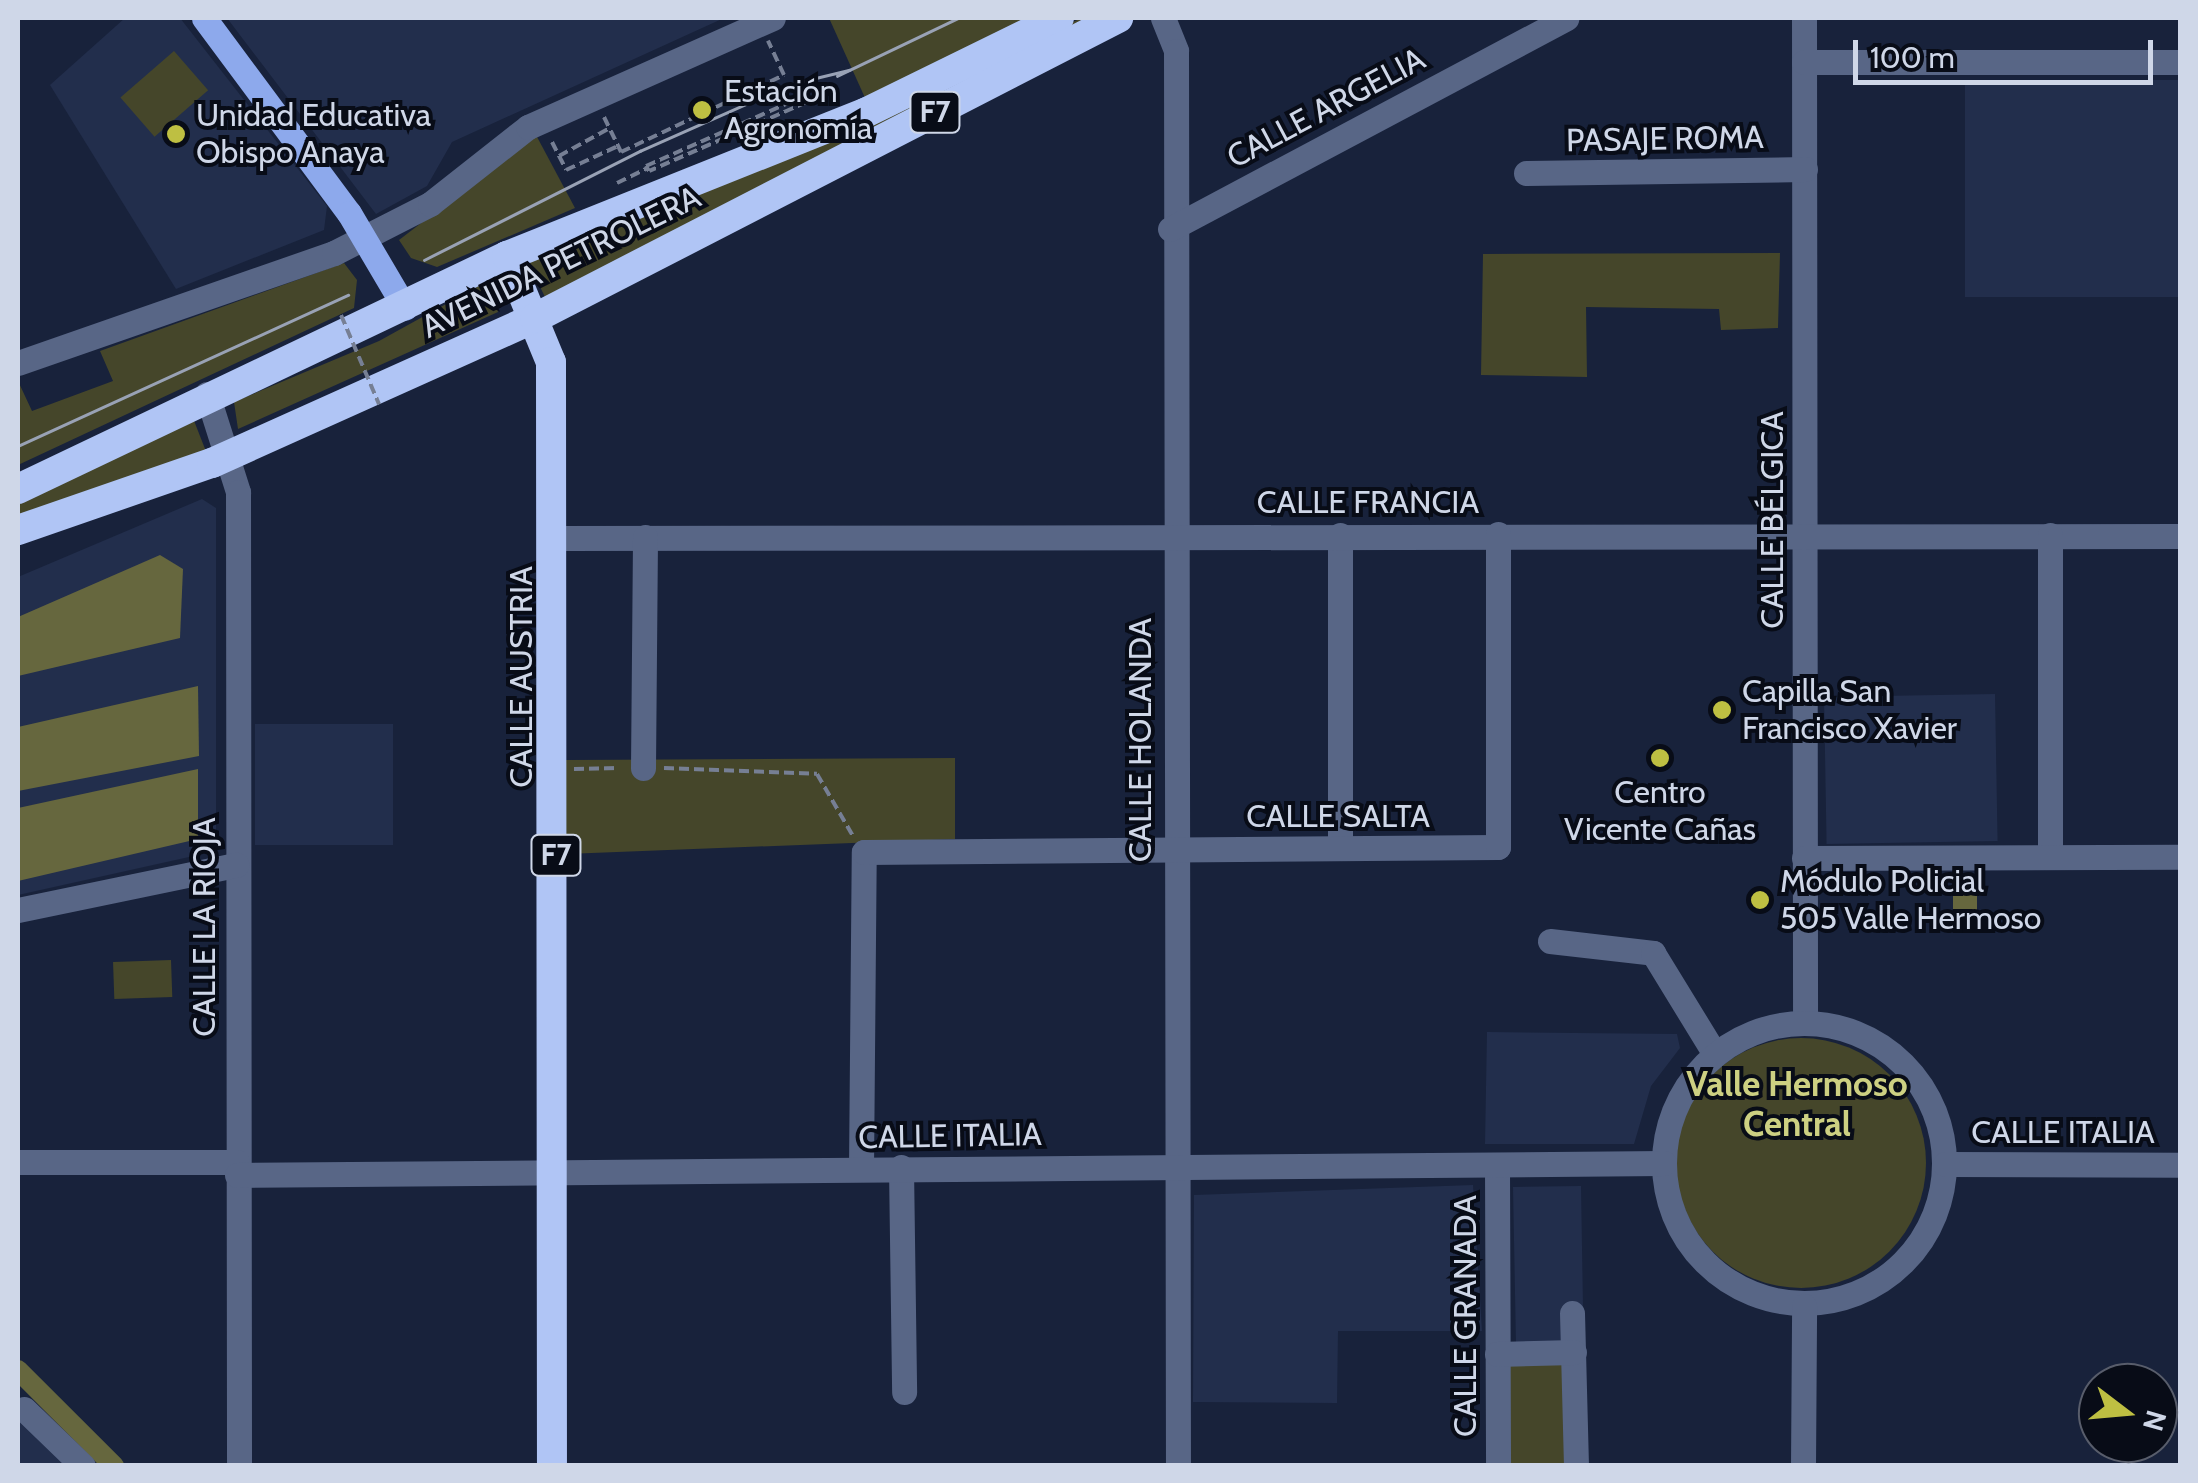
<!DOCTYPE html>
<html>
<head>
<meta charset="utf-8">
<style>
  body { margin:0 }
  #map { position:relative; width:2198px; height:1483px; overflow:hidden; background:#18223b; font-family:Cabin,sans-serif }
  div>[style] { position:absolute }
  .built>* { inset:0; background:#222e4c; transform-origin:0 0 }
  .green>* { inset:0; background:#45462a; transform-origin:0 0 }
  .round { border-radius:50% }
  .water>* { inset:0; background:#66673e; transform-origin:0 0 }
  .canal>* { height:20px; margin:-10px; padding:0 10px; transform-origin:10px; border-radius:10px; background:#66673e }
  .path>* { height:4px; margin-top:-2px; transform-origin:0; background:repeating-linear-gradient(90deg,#767f94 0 10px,transparent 0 15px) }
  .minor>* { height:25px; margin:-12.5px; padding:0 12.5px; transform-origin:12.5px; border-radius:12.5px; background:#586686 }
  .minor>.ring { margin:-12.5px; padding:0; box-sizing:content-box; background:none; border:25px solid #586686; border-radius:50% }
  .major>* { height:25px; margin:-12.5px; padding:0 12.5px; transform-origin:12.5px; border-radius:12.5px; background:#8da9ec }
  .highway>* { height:30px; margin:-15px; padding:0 15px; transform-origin:15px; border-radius:15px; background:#b0c5f5 }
  .tram>* { height:2.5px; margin:-1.25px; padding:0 1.25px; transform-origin:1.25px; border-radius:1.25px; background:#99a2b5 }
  .path-bridge>* { height:4px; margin-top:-2px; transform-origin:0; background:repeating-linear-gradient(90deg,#767f94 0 10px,transparent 0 15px) }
  .dots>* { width:28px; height:28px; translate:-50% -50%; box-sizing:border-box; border:5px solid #080c17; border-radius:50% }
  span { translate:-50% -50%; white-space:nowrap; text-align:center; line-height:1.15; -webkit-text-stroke:8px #080c17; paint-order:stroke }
  .shield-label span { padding:2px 8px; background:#080c17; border:2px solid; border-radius:8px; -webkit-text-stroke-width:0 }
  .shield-label { font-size:30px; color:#cfd7e8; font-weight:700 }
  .poi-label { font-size:32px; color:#cfd7e8 }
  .left { translate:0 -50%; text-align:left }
  .street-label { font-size:32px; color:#cfd7e8 }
  .neighbourhood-label { font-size:35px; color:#cdd082; font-weight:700 }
  .frame { position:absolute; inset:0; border:20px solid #cfd7e8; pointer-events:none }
  .north { position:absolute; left:2078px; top:1363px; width:100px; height:100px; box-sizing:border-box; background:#080c17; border:2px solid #585d6b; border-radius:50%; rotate:106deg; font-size:28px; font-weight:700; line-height:40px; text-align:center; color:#cfd7e8 }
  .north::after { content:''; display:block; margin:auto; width:35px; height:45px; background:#bebf42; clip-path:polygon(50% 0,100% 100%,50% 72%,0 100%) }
  .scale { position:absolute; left:1853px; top:40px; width:300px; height:45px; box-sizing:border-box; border:5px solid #cfd7e8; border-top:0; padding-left:12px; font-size:30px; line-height:35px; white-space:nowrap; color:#cfd7e8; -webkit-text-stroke:8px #080c17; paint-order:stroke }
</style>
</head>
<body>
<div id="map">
  <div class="built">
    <div style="clip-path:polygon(125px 18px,180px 18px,327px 206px,324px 230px,176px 289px,50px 85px)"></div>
    <div style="clip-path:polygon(227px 18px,724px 18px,452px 142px,427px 186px,376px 214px)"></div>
    <div style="left:2180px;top:80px;width:217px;height:215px;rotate:90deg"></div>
    <div style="clip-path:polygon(202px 499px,216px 508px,216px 851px,18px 895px,18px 577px)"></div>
    <div style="left:1995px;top:694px;width:147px;height:171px;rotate:89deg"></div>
    <div style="left:393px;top:724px;width:121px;height:138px;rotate:90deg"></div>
    <div style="clip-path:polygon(1487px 1032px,1677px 1034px,1680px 1048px,1651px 1086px,1634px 1144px,1485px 1144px)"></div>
    <div style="clip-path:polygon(1473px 1185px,1482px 1331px,1338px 1331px,1337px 1403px,1193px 1402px,1194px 1195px)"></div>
    <div style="clip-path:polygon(1581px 1186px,1583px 1307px,1561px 1307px,1561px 1344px,1516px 1345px,1513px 1187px)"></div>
    <div style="clip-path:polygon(18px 1414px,69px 1465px,18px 1465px)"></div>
  </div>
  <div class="green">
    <div style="clip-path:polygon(829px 18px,1032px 18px,866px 100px)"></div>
    <div style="clip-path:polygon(1082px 18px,1096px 18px,545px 297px,528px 262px)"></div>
    <div style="left:174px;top:51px;width:52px;height:71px;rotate:49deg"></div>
    <div style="clip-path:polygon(536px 135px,575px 208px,437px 267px,411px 258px,399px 240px)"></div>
    <div style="clip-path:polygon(1780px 253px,1778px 328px,1721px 330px,1719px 309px,1586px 307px,1587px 377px,1481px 375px,1483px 254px)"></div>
    <div style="clip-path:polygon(344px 263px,357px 280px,354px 308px,18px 465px,18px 381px,32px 411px,113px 381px,100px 351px)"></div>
    <div style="clip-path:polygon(484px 283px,492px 284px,498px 312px,238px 429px,234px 402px,379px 341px)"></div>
    <div style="clip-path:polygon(191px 413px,207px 454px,18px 516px,18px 498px)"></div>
    <div style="clip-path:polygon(955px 758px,955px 839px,566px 854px,566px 760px)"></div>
    <div style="left:171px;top:960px;width:37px;height:58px;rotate:88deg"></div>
    <div class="round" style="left:1676px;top:1038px;width:250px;height:250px"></div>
    <div style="left:1510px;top:1363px;width:56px;height:100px"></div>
  </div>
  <div class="water">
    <div style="clip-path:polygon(160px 555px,183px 569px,180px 638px,18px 676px,18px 617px)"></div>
    <div style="clip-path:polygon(198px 686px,199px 756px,18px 791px,18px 727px)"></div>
    <div style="clip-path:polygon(198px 769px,198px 839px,18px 881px,18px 808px)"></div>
    <div style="left:1953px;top:878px;width:24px;height:46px"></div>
  </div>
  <div class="canal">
    <div style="left:18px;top:1370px;width:136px;rotate:45deg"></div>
  </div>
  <div class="path">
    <div style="left:804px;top:96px;width:7px;rotate:63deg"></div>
    <div style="left:807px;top:102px;width:172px;rotate:156.4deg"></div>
    <div style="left:649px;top:171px;width:6px;rotate:-121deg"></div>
    <div style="left:646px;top:166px;width:173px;rotate:-23.9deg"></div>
    <div style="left:604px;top:117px;width:39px;rotate:64deg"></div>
    <div style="left:621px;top:152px;width:180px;rotate:-25.3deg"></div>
    <div style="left:784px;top:75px;width:38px;rotate:-115deg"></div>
    <div style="left:552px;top:142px;width:31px;rotate:63deg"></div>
    <div style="left:566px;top:170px;width:57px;rotate:-24.8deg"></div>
    <div style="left:559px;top:156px;width:58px;rotate:-28.8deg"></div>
    <div style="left:617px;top:183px;width:34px;rotate:-26deg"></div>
    <div style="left:664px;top:768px;width:153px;rotate:2.2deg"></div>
    <div style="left:817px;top:774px;width:72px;rotate:59.9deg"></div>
    <div style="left:574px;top:769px;width:45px;rotate:-1.3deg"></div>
  </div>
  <div class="minor">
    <div style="left:1163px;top:18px;width:35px;rotate:68deg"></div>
    <div style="left:1176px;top:51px;width:1415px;rotate:89.92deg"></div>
    <div style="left:1804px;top:18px;width:1004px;rotate:89.94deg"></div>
    <div style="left:1804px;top:62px;width:376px"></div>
    <div style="left:1526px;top:173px;width:279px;rotate:-0.8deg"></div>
    <div style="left:1170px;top:229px;width:449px;rotate:-28deg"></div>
    <div style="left:18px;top:363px;width:335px;rotate:-19.2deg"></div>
    <div style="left:334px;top:253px;width:108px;rotate:-27deg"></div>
    <div style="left:430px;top:204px;width:125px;rotate:-38.2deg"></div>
    <div style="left:528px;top:127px;width:268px;rotate:-24deg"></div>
    <div style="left:207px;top:394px;width:103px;rotate:72.4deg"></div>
    <div style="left:238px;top:492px;width:974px;rotate:89.94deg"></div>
    <div style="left:1340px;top:535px;width:312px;rotate:90deg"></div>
    <div style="left:555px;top:538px;width:1625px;rotate:-0.07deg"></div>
    <div style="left:643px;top:768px;width:231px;rotate:-89.5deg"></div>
    <div style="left:2050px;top:857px;width:322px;rotate:-90deg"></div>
    <div style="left:1804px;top:858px;width:376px;rotate:-0.2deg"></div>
    <div style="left:18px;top:910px;width:223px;rotate:-11.7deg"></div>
    <div style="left:1550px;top:941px;width:104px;rotate:6.6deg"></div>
    <div style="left:1653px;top:953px;width:119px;rotate:58.5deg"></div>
    <div class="ring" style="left:1664px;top:1023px;width:255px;height:255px"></div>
    <div style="left:18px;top:1162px;width:219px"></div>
    <div style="left:1945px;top:1164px;width:235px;rotate:0.2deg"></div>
    <div style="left:1497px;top:1166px;width:300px;rotate:89.8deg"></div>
    <div style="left:901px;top:1167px;width:225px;rotate:89.2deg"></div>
    <div style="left:861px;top:1169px;width:317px;rotate:-89.5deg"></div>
    <div style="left:864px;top:852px;width:634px;rotate:-0.45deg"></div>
    <div style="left:1498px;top:847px;width:313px;rotate:-90deg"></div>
    <div style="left:237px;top:1175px;width:1427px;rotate:-0.48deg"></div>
    <div style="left:1572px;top:1313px;width:153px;rotate:88.5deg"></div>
    <div style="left:1497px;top:1354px;width:77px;rotate:-1.5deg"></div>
    <div style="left:24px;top:1409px;width:82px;rotate:44deg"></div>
    <div style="left:1803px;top:1466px;width:160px;rotate:-89.6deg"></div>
  </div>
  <div class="major">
    <div style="left:204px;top:18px;width:243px;rotate:53.4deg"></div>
    <div style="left:349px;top:213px;width:110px;rotate:59.5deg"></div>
  </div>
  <div class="highway">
    <div style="left:507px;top:256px;width:115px;rotate:67.5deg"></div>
    <div style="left:551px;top:362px;width:1104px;rotate:89.95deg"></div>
    <div style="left:18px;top:489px;width:542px;rotate:-25.48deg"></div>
    <div style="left:507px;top:256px;width:386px;rotate:-21.8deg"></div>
    <div style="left:865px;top:113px;width:216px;rotate:-26.1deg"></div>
    <div style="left:18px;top:530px;width:205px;rotate:-19.1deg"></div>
    <div style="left:212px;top:463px;width:354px;rotate:-24.2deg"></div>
    <div style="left:535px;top:318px;width:656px;rotate:-27.23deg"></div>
  </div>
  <div class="tram">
    <div style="left:837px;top:76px;width:134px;rotate:-25.6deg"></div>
    <div style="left:424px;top:260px;width:242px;rotate:-26.8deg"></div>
    <div style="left:640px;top:151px;width:165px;rotate:-23.9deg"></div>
    <div style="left:791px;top:84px;width:60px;rotate:-13.6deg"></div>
    <div style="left:18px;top:446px;width:363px;rotate:-24.6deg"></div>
  </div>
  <div class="path-bridge">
    <div style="left:341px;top:315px;width:97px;rotate:66.9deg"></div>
  </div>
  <div class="dots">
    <div style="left:702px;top:110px;background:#bebf42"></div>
    <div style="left:176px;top:134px;background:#bebf42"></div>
    <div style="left:1722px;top:710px;background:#bebf42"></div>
    <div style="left:1660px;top:758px;background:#bebf42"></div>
    <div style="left:1760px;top:900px;background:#bebf42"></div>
  </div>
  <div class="shield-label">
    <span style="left:935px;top:112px">F7</span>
    <span style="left:556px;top:855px">F7</span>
  </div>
  <div class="poi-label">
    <span class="left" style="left:724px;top:110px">Estación<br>Agronomía</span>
    <span class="left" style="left:196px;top:134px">Unidad Educativa<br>Obispo Anaya</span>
    <span class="left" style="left:1742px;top:710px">Capilla San<br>Francisco Xavier</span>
    <span style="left:1660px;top:811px">Centro<br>Vicente Cañas</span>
    <span class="left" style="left:1780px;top:900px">Módulo Policial<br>505 Valle Hermoso</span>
  </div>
  <div class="street-label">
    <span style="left:1326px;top:108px;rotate:-28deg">CALLE ARGELIA</span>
    <span style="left:1665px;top:139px;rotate:-1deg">PASAJE ROMA</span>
    <span style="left:561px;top:262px;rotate:-26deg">AVENIDA PETROLERA</span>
    <span style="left:1368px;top:502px">CALLE FRANCIA</span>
    <span style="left:1772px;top:520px;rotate:-90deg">CALLE BÉLGICA</span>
    <span style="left:521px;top:677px;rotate:-90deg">CALLE AUSTRIA</span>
    <span style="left:1140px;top:740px;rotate:-90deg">CALLE HOLANDA</span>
    <span style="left:1338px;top:816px">CALLE SALTA</span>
    <span style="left:204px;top:927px;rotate:-90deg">CALLE LA RIOJA</span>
    <span style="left:2063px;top:1132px">CALLE ITALIA</span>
    <span style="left:950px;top:1136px;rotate:-1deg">CALLE ITALIA</span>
    <span style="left:1465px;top:1316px;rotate:-90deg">CALLE GRANADA</span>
  </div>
  <div class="neighbourhood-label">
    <span style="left:1797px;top:1104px">Valle Hermoso<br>Central</span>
  </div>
  <div class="frame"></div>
  <div class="north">N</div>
  <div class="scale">100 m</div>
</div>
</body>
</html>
